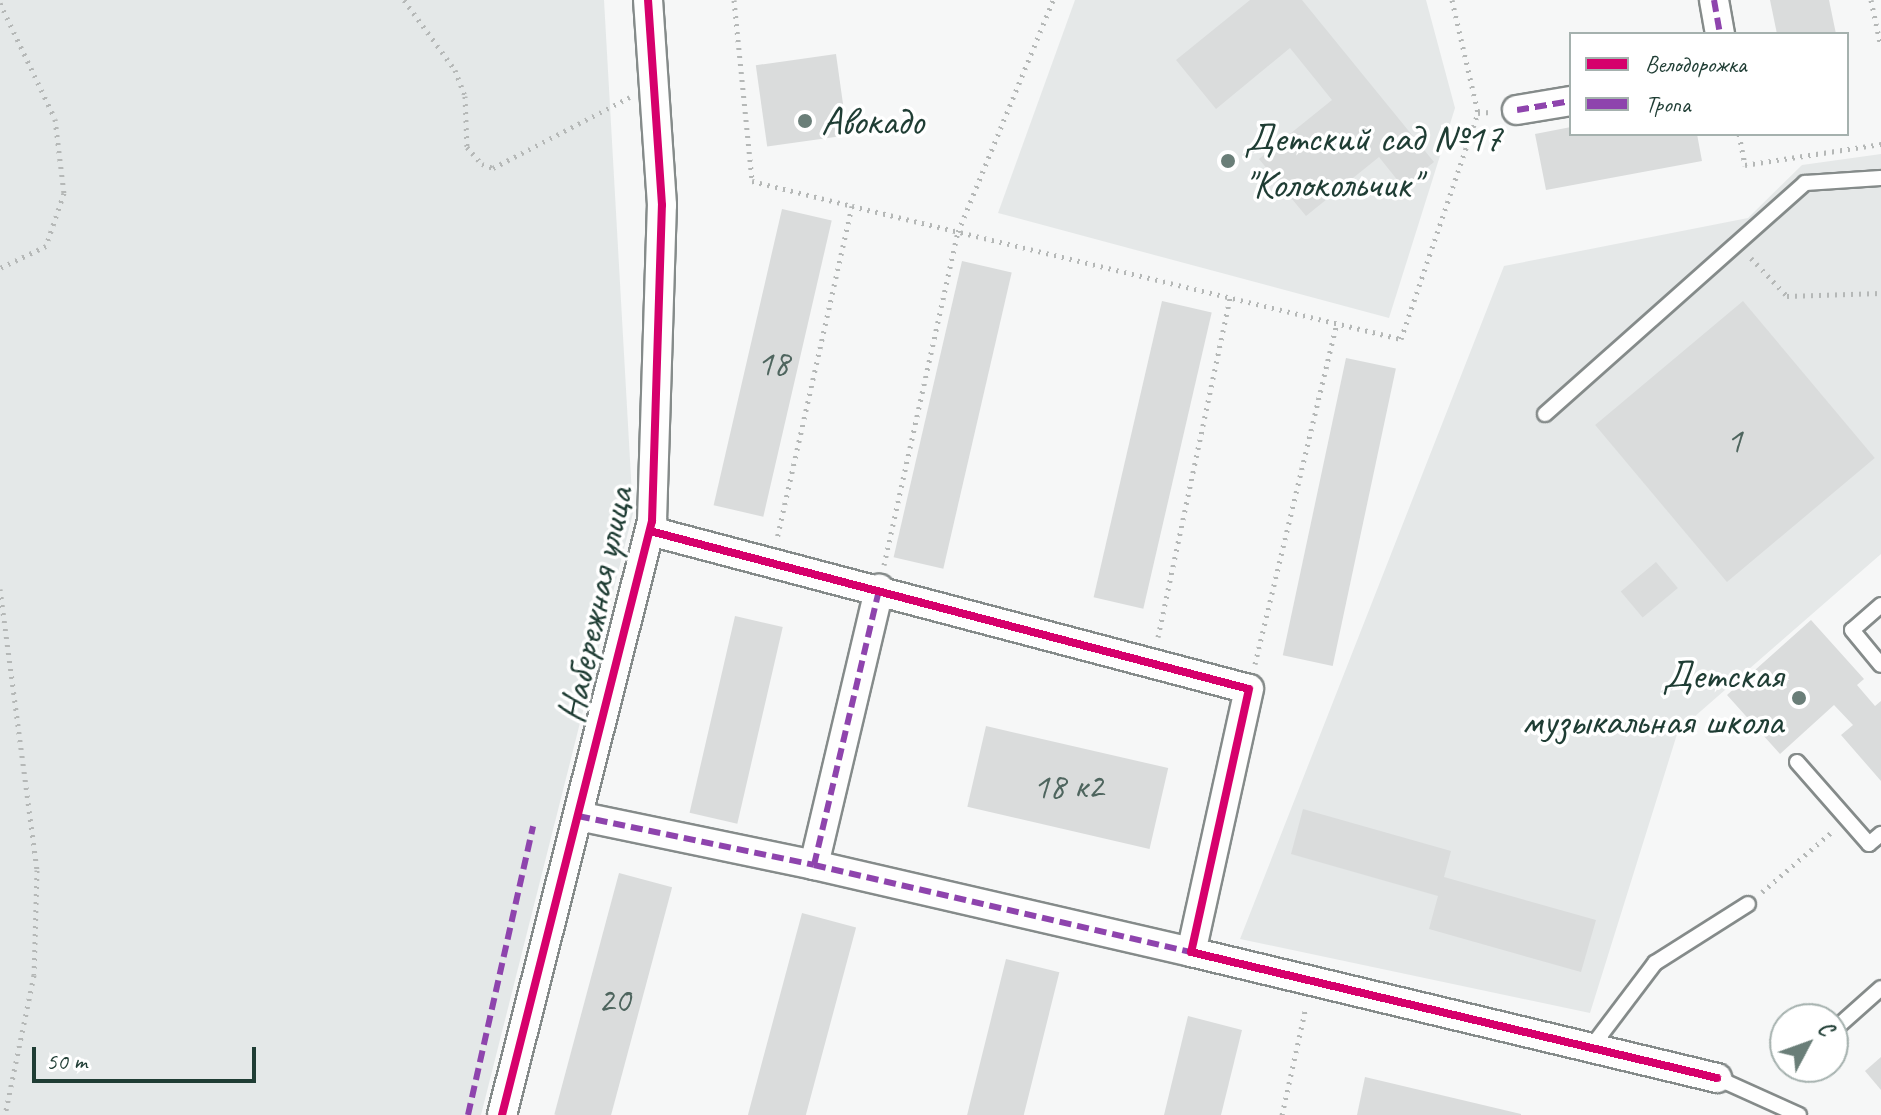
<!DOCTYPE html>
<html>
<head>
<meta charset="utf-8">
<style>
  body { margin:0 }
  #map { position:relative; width:1881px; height:1115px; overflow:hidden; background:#f6f7f7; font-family:Caveat,sans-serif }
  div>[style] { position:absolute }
  .built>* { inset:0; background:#e5e8e8 }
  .green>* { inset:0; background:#e4e8e8 }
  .building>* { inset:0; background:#dadcdc; transform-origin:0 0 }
  .path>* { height:5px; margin-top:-2.5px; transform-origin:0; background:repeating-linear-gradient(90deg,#b5b8b7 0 2px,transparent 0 8px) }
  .roads { filter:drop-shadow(2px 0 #858b8a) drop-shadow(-2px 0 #858b8a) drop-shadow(0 2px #858b8a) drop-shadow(0 -2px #858b8a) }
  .lane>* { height:14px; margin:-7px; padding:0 7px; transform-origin:7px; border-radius:7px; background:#fefefe }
  .street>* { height:28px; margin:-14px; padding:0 14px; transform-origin:14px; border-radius:14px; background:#fefefe }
  .quiet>* { height:6px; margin-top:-3px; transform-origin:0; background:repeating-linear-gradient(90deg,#8e44ad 0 12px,transparent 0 18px) }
  .cycleway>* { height:8px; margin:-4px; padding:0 4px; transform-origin:4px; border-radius:4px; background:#d6006c }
  .dots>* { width:22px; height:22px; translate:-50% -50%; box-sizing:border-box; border:4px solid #fff; border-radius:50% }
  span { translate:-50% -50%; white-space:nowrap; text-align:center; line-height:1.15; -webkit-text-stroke:7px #fff; paint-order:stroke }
  .number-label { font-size:36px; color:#4e655e }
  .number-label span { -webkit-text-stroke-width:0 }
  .poi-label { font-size:40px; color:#1f3d34 }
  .left { translate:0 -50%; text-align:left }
  .right { translate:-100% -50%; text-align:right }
  .street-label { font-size:40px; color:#1f3d34 }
  .legend { position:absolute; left:1569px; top:32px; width:280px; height:104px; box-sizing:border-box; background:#fff; border:2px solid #a5b1ae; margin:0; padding:10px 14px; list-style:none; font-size:24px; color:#1f3d34 }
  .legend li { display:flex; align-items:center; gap:16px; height:40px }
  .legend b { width:40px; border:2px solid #a5b1ae }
  .north { position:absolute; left:1769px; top:1003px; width:80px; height:80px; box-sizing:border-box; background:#fff; border:2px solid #a5b1ae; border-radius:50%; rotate:49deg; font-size:22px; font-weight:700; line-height:32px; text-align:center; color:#1f3d34 }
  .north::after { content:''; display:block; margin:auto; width:28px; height:36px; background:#6a7e78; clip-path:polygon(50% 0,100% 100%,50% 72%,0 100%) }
  .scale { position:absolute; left:32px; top:1047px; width:224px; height:36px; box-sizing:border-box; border:4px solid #1f3d34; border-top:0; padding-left:10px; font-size:24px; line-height:28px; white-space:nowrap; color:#1f3d34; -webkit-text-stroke:6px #fff; paint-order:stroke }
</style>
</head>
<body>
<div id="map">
  <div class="built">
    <div style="clip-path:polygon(1075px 0,1426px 0,1455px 108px,1389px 318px,998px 213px)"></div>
    <div style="clip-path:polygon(1881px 154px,1881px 554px,1678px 731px,1590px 1013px,1240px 939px,1504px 266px,1748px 218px,1802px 165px)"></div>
  </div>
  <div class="green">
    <div style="clip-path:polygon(0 0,604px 0,633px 513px,481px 1115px,0 1115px)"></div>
  </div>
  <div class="building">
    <div style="clip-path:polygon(1250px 0,1302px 0,1434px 162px,1403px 187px,1379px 157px,1306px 216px,1259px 159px,1332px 100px,1290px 48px,1216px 109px,1176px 60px)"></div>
    <div style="clip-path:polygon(1770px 0,1829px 0,1836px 34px,1777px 34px)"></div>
    <div style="left:836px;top:54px;width:82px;height:81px;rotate:82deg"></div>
    <div style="clip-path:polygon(1571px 127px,1571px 134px,1697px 134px,1702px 161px,1546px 190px,1535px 134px)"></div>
    <div style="left:782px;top:209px;width:51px;height:304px;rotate:13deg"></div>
    <div style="left:962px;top:261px;width:51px;height:304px;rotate:13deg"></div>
    <div style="left:1162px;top:301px;width:51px;height:304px;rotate:13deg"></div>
    <div style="left:1743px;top:301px;width:205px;height:193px;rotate:50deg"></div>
    <div style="left:1346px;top:358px;width:51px;height:304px;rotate:12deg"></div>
    <div style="left:1656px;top:562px;width:34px;height:46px;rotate:50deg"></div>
    <div style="left:735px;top:616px;width:49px;height:202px;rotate:13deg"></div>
    <div style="clip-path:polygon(1811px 620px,1864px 679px,1857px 685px,1875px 706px,1881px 701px,1881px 781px,1841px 735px,1853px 725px,1834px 705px,1780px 754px,1727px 695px)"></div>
    <div style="left:986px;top:726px;width:187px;height:83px;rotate:13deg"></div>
    <div style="clip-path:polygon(1303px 809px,1451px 851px,1444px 877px,1596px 920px,1581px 972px,1429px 929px,1438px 896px,1291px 854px)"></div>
    <div style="left:619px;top:873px;width:55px;height:250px;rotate:15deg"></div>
    <div style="left:802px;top:913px;width:56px;height:209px;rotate:15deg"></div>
    <div style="left:1006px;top:959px;width:55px;height:161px;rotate:14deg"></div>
    <div style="clip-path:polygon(1188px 1016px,1242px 1030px,1221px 1115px,1164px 1115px)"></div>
    <div style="clip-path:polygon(1881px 1057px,1881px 1090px,1865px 1071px)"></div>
    <div style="clip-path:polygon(1365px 1077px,1521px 1114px,1521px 1115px,1357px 1115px)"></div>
  </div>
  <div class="path">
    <div style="left:404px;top:0;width:87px;rotate:53.9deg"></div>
    <div style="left:455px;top:70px;width:28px;rotate:69deg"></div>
    <div style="left:465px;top:96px;width:51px;rotate:87.8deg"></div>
    <div style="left:467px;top:147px;width:23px;rotate:49deg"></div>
    <div style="left:482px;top:164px;width:12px;rotate:20deg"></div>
    <div style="left:493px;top:168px;width:154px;rotate:-27.4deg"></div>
    <div style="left:734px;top:0;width:182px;rotate:84.3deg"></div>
    <div style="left:752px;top:181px;width:103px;rotate:14deg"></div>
    <div style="left:852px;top:206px;width:340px;rotate:102.7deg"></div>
    <div style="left:1452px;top:0;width:116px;rotate:77deg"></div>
    <div style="left:1871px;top:0;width:48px;rotate:78deg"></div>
    <div style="left:0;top:3px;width:128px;rotate:64.6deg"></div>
    <div style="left:55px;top:119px;width:75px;rotate:83.1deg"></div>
    <div style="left:64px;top:193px;width:56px;rotate:108.8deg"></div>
    <div style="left:46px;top:246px;width:51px;rotate:154.4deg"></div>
    <div style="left:1739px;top:134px;width:32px;rotate:79deg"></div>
    <div style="left:1745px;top:165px;width:138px;rotate:-8.8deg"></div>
    <div style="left:852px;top:206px;width:565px;rotate:13.62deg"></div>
    <div style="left:1401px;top:339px;width:239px;rotate:-71.2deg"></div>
    <div style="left:1478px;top:113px;width:12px;rotate:-5deg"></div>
    <div style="left:1751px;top:258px;width:52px;rotate:46.5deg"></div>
    <div style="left:1787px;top:296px;width:94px;rotate:-1.8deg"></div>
    <div style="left:884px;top:565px;width:341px;rotate:-77.5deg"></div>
    <div style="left:958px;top:232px;width:251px;rotate:-67.7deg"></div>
    <div style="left:0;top:589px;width:283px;rotate:82.5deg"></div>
    <div style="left:37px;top:870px;width:105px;rotate:91.6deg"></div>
    <div style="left:34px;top:975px;width:143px;rotate:101.7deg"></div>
    <div style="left:1158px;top:637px;width:348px;rotate:-78deg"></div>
    <div style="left:1255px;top:664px;width:351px;rotate:-76.5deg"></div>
    <div style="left:1762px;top:892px;width:94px;rotate:-40.7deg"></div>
    <div style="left:1282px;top:1115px;width:111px;rotate:-77.5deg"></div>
  </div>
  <div class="roads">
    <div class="lane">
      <div style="left:1545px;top:414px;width:348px;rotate:-41.6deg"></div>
      <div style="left:1805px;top:183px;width:76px;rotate:-3.8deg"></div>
      <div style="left:1881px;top:605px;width:38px;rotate:139deg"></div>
      <div style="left:1852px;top:630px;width:45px;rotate:50.4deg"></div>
      <div style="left:1797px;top:762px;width:109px;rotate:48.7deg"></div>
      <div style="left:1869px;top:844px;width:16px;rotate:-40deg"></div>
      <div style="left:1836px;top:1028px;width:60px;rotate:-41.6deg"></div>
      <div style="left:1593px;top:1045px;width:103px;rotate:-52.9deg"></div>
      <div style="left:1655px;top:963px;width:110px;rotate:-32.4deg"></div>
      <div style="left:1717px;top:1078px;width:90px;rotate:24.3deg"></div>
    </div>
    <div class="street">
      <div style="left:1714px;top:0;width:35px;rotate:80deg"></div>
      <div style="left:1517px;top:110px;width:55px;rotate:-9.5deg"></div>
      <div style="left:650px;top:531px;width:619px;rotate:14.78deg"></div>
      <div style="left:1249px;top:689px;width:269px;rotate:102.4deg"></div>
      <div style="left:1191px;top:952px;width:541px;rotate:13.47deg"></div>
      <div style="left:578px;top:816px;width:241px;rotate:11.7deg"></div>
      <div style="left:814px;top:865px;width:284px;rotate:-76.7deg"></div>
      <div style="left:814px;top:865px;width:387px;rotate:13deg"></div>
      <div style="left:502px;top:1115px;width:613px;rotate:-75.83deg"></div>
      <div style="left:652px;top:521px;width:316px;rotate:-88.2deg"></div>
      <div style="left:662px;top:205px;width:205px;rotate:-93.9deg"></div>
    </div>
  </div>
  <div class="quiet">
    <div style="left:1714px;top:0;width:35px;rotate:80deg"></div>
    <div style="left:1517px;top:110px;width:55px;rotate:-9.5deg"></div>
    <div style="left:578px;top:816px;width:241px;rotate:11.7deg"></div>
    <div style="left:814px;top:865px;width:284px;rotate:-76.7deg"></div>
    <div style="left:814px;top:865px;width:387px;rotate:13deg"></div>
    <div style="left:468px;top:1115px;width:296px;rotate:-77.3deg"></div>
  </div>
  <div class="cycleway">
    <div style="left:650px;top:531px;width:619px;rotate:14.78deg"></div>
    <div style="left:1249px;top:689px;width:269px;rotate:102.4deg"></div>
    <div style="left:1191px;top:952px;width:541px;rotate:13.47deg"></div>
    <div style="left:502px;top:1115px;width:613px;rotate:-75.83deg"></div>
    <div style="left:652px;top:521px;width:316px;rotate:-88.2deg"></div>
    <div style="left:662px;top:205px;width:205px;rotate:-93.9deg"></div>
  </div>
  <div class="dots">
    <div style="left:805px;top:121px;background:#6a7e78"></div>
    <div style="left:1228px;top:161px;background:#6a7e78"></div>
    <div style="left:1799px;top:698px;background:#6a7e78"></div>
  </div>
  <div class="number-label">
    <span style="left:773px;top:364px">18</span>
    <span style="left:1734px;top:441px">1</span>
    <span style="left:1068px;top:787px">18 к2</span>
    <span style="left:614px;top:1001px">20</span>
  </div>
  <div class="poi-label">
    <span class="left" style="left:821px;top:121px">Авокадо</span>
    <span class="left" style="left:1244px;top:161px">Детский сад №17<br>"Колокольчик"</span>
    <span class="right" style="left:1783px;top:698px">Детская<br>музыкальная школа</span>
  </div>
  <div class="street-label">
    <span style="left:595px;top:605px;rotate:-78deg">Набережная улица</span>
  </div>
  <ul class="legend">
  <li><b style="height:10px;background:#d6006c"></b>Велодорожка</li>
  <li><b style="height:10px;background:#8e44ad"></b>Тропа</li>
  </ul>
  <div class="north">С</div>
  <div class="scale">50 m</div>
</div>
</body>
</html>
